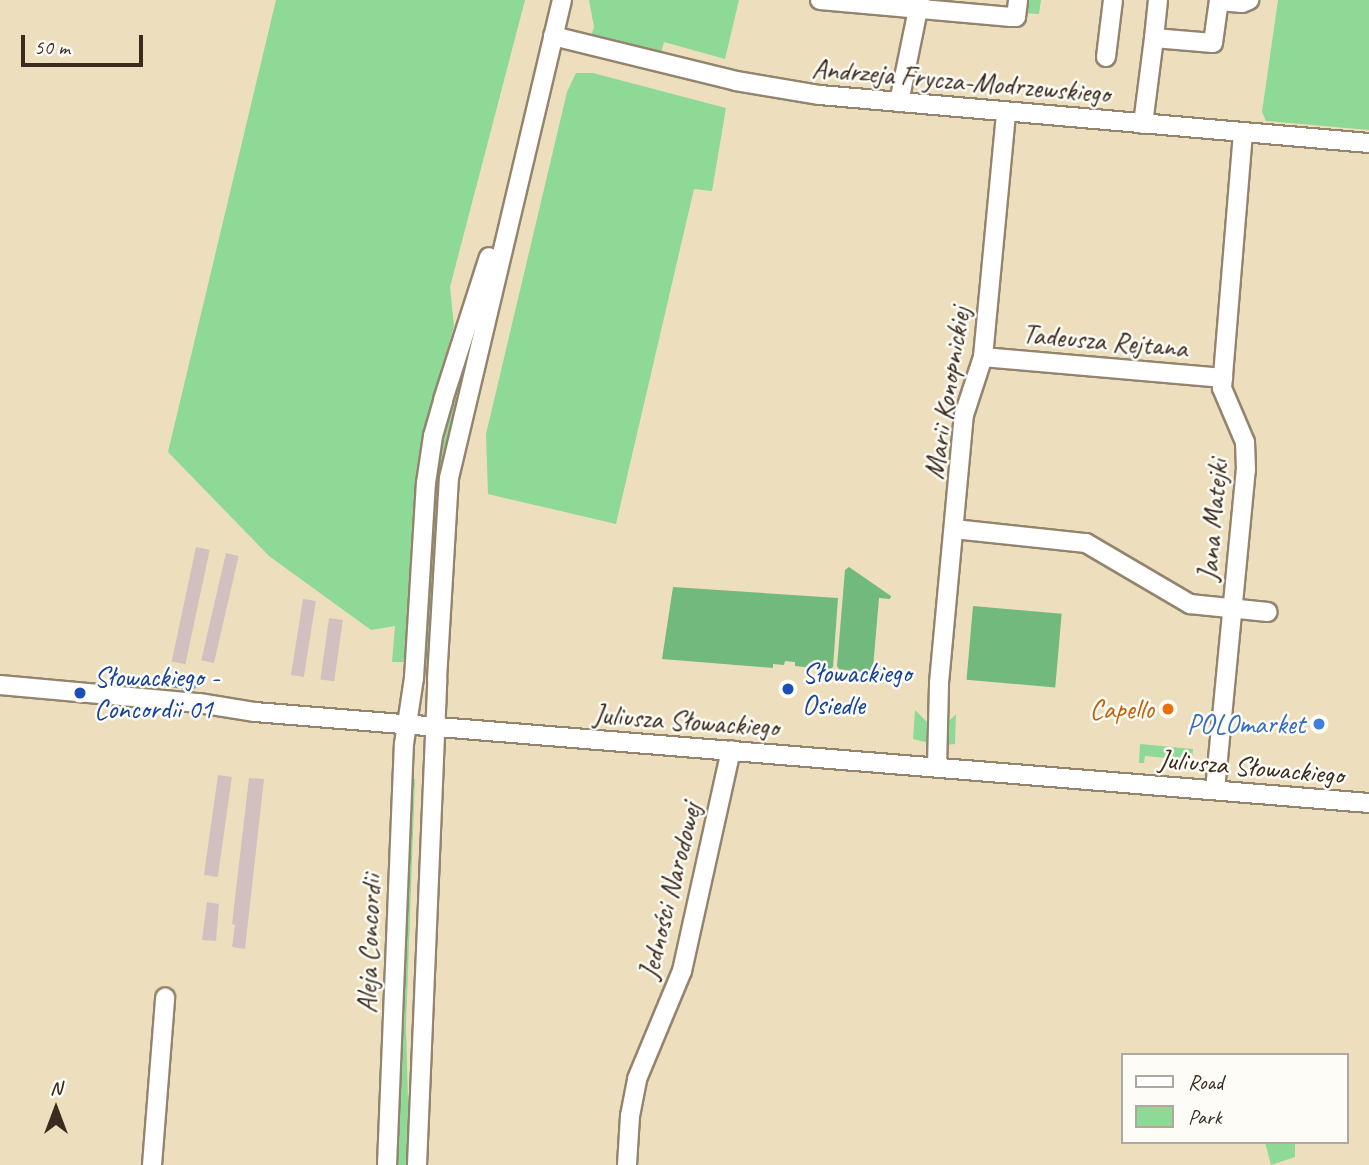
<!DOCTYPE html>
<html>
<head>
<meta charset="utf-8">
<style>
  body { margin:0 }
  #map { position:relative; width:1369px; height:1165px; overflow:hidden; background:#eddfbd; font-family:Caveat,sans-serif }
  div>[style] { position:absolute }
  .industrial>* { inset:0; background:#d2bfc0; transform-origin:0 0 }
  .green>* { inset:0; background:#8ed995 }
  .forest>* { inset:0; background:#72b97e; transform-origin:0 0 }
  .stream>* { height:5px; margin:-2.5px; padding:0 2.5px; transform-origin:2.5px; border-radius:2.5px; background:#639ed3 }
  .roads { filter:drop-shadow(2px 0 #94846e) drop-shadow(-2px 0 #94846e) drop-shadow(0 2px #94846e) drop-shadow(0 -2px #94846e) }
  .minor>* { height:18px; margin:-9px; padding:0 9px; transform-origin:9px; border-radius:9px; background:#fff }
  .dots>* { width:19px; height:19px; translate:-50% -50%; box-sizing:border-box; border:4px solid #fdfcf7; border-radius:50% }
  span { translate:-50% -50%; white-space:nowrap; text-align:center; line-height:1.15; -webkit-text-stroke:5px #fdfcf7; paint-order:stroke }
  .street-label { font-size:28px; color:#3b2a1e }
  .transit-label { font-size:28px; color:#164399 }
  .left { translate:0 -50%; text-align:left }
  .food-label { font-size:28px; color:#c56008 }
  .right { translate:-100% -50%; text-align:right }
  .shop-label { font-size:28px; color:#366cbe }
  .legend { position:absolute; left:1121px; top:1053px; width:228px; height:91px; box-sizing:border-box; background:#fdfcf7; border:2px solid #afa8a0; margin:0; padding:9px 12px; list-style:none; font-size:21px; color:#3b2a1e }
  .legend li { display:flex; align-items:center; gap:14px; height:35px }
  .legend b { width:35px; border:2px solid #afa8a0 }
  .north { position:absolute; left:21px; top:1074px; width:70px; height:70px; -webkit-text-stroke:5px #fdfcf7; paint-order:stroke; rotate:0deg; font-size:19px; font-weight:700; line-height:28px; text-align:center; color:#3b2a1e }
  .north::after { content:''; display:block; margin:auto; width:24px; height:32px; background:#3b2a1e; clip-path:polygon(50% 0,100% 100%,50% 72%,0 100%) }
  .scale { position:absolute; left:21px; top:35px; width:122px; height:32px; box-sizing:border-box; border:4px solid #3b2a1e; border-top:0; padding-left:9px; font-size:21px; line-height:24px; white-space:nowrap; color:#3b2a1e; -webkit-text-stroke:5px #fdfcf7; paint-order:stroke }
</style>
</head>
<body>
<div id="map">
  <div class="industrial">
    <div style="left:196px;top:547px;width:14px;height:117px;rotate:12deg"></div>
    <div style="left:226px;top:553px;width:13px;height:110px;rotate:13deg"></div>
    <div style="left:303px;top:599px;width:13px;height:77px;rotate:9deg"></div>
    <div style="left:329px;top:618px;width:14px;height:62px;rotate:8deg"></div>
    <div style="left:218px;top:775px;width:14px;height:101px;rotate:8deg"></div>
    <div style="clip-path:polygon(249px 778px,264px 779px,245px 949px,232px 947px,235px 925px,232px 924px)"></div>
    <div style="clip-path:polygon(207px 902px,219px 904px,216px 941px,202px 940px)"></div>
  </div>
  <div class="green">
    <div style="clip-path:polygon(276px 0,525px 0,450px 287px,454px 326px,428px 415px,418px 471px,406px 662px,392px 662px,395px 626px,371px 630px,269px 556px,168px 452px)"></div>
    <div style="clip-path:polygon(589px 0,739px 0,725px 59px,664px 42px,661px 53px,591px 36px,594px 27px)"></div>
    <div style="clip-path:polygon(1023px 0,1041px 0,1039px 14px,1024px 13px)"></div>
    <div style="clip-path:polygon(1278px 0,1369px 0,1369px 130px,1266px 121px,1262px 112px)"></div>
    <div style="clip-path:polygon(576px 73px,593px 73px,726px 108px,712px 191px,694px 189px,616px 524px,488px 494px,486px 434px,567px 92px)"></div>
    <div style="clip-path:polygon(454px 395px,457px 399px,439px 483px,428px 665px,425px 664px,432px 509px,442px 442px)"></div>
    <div style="clip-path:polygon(915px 710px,927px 722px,929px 743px,913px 739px)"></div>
    <div style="clip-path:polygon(956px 714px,955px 744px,946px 745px,946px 724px)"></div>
    <div style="clip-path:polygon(1140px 744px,1193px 749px,1191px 768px,1176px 766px,1176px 759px,1145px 756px,1144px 763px,1139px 763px)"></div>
    <div style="clip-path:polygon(410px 779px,415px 779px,406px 1026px,409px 1137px,408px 1165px,396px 1165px)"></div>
    <div style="clip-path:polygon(1265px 1142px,1295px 1142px,1295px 1157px,1271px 1165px)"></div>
  </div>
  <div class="forest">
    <div style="clip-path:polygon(849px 567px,891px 596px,890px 599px,879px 598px,873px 668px,887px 670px,883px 675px,839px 669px,837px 666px,845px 570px)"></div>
    <div style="clip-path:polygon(673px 587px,838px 598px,833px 667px,830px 670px,795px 666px,795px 662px,785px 661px,784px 665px,773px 664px,773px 668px,662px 659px)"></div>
    <div style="left:973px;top:606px;width:89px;height:74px;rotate:5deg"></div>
  </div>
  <div class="stream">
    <div style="left:151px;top:684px;width:42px;rotate:2.7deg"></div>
  </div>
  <div class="roads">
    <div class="minor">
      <div style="left:820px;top:0;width:192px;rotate:5.1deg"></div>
      <div style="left:1011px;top:17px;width:5px"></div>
      <div style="left:1016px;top:17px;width:17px;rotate:-83deg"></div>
      <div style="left:1219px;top:1px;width:23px;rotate:5deg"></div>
      <div style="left:1242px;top:3px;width:8px;rotate:-23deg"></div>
      <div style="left:553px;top:36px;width:188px;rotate:13.8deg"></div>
      <div style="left:736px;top:81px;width:85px;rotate:9.5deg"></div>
      <div style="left:820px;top:95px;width:551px;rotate:5deg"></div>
      <div style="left:1154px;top:38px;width:38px;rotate:-84deg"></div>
      <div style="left:1106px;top:57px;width:57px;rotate:-83deg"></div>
      <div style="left:899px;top:102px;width:104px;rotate:-78.4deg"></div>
      <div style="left:1143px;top:124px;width:87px;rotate:-82.7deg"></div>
      <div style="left:1154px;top:38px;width:59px;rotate:4.8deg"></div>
      <div style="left:1213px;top:43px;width:43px;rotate:-82.1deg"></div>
      <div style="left:983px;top:357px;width:241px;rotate:5deg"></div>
      <div style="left:954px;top:529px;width:133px;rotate:6.1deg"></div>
      <div style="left:1086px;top:543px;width:121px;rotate:30.4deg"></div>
      <div style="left:1190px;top:604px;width:78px;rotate:5.9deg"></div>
      <div style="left:0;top:685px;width:200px;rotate:5.2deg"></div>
      <div style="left:199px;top:703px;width:57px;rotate:9.1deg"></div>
      <div style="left:255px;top:712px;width:1118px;rotate:4.67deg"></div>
      <div style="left:937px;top:767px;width:84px;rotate:-88.6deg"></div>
      <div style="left:939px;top:683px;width:269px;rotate:-84.7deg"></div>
      <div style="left:964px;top:415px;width:61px;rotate:-71.9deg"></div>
      <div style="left:983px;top:357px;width:246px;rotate:-84.6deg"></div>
      <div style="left:1215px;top:790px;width:321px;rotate:-84.5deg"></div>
      <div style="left:1246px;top:470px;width:28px;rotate:-92deg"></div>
      <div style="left:1245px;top:442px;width:59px;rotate:-113.1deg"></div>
      <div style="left:1222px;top:388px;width:256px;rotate:-85.3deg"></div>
      <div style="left:152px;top:1165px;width:168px;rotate:-85.5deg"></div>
      <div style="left:387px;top:1165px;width:421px;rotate:-87.7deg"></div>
      <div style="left:404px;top:744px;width:67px;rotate:-81.4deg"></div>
      <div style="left:414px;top:678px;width:195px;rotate:-86.5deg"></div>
      <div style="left:426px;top:483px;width:48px;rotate:-81.5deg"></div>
      <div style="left:433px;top:436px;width:37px;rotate:-74deg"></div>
      <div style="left:443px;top:400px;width:150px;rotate:-72.2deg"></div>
      <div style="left:417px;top:1165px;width:486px;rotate:-87.6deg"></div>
      <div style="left:437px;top:679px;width:201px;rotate:-86.6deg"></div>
      <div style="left:449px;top:478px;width:491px;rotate:-76.7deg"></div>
      <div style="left:627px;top:1165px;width:49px;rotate:-86.5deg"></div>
      <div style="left:630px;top:1116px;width:38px;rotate:-79deg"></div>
      <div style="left:637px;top:1079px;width:117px;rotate:-67.4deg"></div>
      <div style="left:682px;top:971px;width:226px;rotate:-77.5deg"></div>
    </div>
  </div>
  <div class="dots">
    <div style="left:788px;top:689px;background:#1a4fb4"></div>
    <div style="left:80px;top:693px;background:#1a4fb4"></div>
    <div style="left:1168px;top:709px;background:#e8710a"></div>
    <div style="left:1319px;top:724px;background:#3f7fe0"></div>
  </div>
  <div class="street-label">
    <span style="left:961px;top:81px;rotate:5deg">Andrzeja Frycza-Modrzewskiego</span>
    <span style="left:1105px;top:341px;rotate:5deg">Tadeusza Rejtana</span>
    <span style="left:947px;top:393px;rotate:-81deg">Marii Konopnickiej</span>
    <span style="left:1213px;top:520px;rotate:-85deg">Jana Matejki</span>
    <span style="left:686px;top:721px;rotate:4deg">Juliusza Słowackiego</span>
    <span style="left:1251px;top:767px;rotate:5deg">Juliusza Słowackiego</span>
    <span style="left:670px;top:891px;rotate:-76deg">Jedności Narodowej</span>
    <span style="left:369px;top:944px;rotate:-88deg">Aleja Concordii</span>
  </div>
  <div class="transit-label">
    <span class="left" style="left:802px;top:689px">Słowackiego<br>Osiedle</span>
    <span class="left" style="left:94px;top:693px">Słowackiego -<br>Concordii 01</span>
  </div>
  <div class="food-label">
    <span class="right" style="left:1154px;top:709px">Capello</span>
  </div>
  <div class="shop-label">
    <span class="right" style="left:1305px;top:724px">POLOmarket</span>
  </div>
  <ul class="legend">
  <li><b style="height:9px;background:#fff"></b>Road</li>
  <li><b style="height:19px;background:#8ed995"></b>Park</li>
  </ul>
  <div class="north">N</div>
  <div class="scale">50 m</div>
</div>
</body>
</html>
